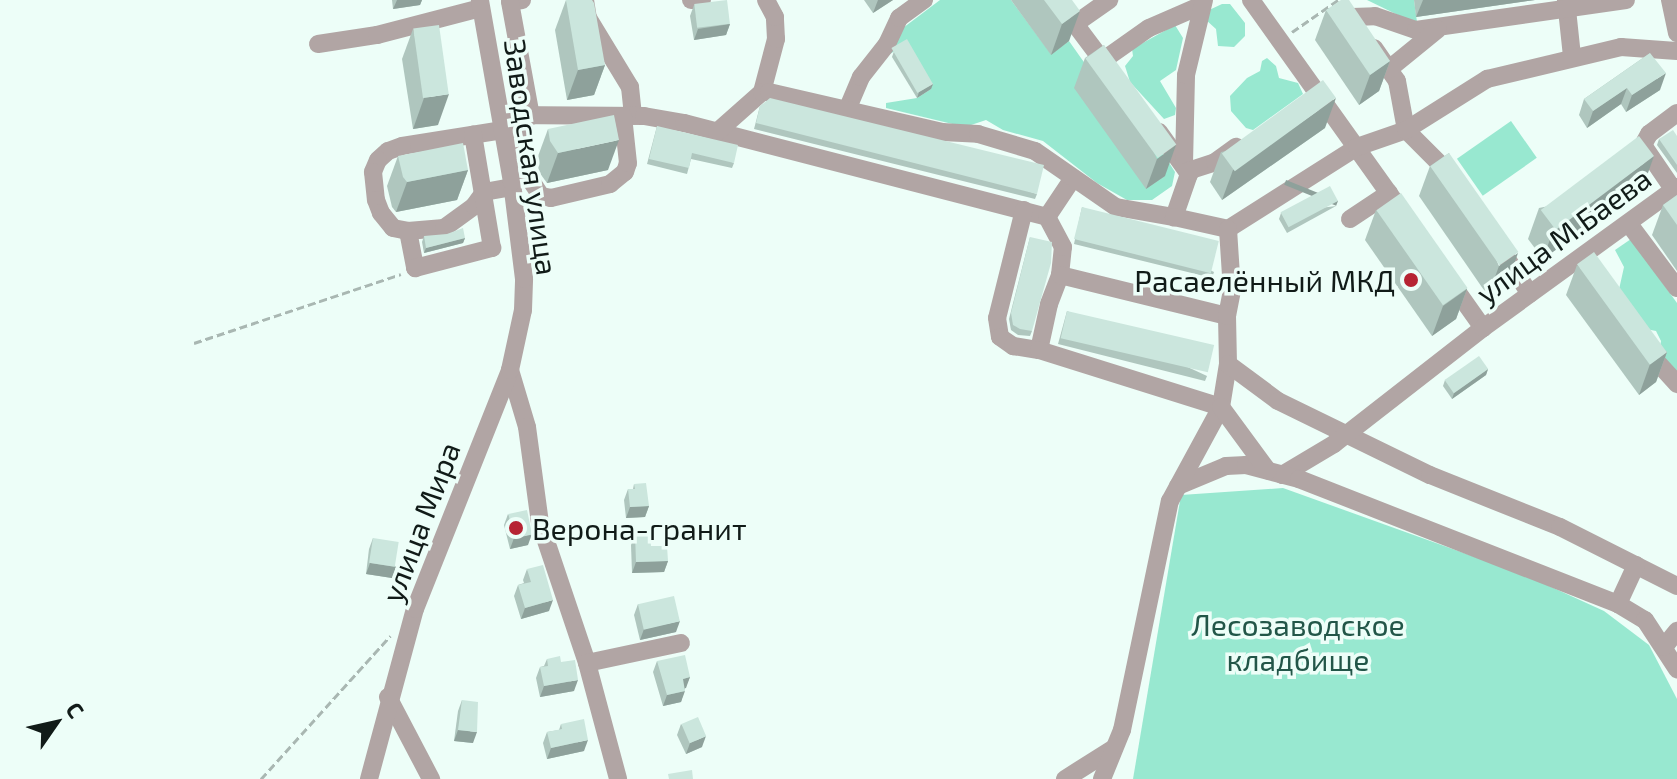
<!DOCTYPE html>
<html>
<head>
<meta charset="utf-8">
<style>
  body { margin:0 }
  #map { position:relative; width:1677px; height:779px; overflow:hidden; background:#edfef8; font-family:"Exo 2",sans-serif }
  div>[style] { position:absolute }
  .green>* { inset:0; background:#98e8d0; transform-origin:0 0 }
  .path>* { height:3px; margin-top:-1.5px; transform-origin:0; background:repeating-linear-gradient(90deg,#a9b7b2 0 8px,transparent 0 12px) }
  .minor>* { height:18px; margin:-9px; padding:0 9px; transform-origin:9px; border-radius:9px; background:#b1a5a4 }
  .wall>* { inset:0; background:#afc6be }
  .shaded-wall>* { inset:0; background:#8ea19b; transform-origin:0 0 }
  .building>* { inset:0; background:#cbe6dd; transform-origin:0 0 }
  .dots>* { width:22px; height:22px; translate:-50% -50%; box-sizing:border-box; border:4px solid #edfef8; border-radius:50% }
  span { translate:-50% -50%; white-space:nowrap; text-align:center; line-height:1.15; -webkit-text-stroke:7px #edfef8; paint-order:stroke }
  .street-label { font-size:30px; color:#111b18 }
  .poi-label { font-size:30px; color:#111b18 }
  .right { translate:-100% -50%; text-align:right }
  .left { translate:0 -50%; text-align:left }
  .park-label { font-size:30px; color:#225648 }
  .north { position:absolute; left:16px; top:683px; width:80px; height:80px; -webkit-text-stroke:6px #edfef8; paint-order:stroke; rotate:56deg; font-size:22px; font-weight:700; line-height:32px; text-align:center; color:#111b18 }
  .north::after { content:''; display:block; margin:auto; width:28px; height:36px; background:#111b18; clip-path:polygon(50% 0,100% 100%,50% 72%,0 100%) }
</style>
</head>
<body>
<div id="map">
  <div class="green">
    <div style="clip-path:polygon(940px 0,1011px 0,1051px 54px,1069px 41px,1093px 75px,1166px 158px,1175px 172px,1172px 186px,1152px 200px,1127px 200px,1097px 183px,1043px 141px,1003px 130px,986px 120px,965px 127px,886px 108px,886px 103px,917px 98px,931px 89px,904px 45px,890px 54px,899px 31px)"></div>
    <div style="clip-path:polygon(1367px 0,1414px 0,1417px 22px,1402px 17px)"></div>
    <div style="clip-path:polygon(1222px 4px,1230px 4px,1245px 23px,1245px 36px,1234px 47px,1218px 46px,1216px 29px,1206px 20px,1207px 11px)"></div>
    <div style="clip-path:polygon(1175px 25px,1183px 38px,1176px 70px,1160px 81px,1176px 108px,1175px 115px,1164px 119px,1130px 82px,1125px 66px,1133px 56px,1132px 49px)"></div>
    <div style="clip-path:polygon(1267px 58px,1276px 66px,1279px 78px,1298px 83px,1303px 94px,1253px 130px,1246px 128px,1231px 111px,1230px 96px,1247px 78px,1260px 71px,1262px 61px)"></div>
    <div style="left:1511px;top:121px;width:45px;height:66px;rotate:55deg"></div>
    <div style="clip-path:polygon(1631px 239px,1677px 303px,1677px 372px,1659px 354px,1661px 341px,1656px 331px,1646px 329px,1618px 294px,1624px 267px,1615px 250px)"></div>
    <div style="clip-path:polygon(1283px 488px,1525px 575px,1604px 611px,1649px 645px,1677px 699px,1677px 779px,1133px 779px,1181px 495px)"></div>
  </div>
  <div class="path">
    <div style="left:1292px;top:32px;width:56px;rotate:-34.8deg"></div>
    <div style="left:194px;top:343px;width:218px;rotate:-18.4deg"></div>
    <div style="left:261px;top:779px;width:193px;rotate:-47.9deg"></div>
  </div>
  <div class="minor">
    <div style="left:522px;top:0;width:12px;rotate:171deg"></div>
    <div style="left:510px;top:2px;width:116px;rotate:79.6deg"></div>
    <div style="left:585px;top:0;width:18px;rotate:81deg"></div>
    <div style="left:588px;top:18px;width:81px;rotate:58.7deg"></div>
    <div style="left:630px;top:87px;width:29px;rotate:84deg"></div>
    <div style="left:691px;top:0;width:11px"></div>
    <div style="left:1057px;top:0;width:85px;rotate:53.1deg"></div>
    <div style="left:1251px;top:0;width:265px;rotate:54.5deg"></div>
    <div style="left:1566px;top:0;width:56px;rotate:83.9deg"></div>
    <div style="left:1670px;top:0;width:34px;rotate:78deg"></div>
    <div style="left:1352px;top:17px;width:23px;rotate:-2deg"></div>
    <div style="left:1375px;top:16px;width:43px;rotate:18.9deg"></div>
    <div style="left:1416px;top:30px;width:212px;rotate:-8.1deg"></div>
    <div style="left:1075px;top:24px;width:42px;rotate:-35.2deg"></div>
    <div style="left:318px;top:44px;width:60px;rotate:-8.7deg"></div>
    <div style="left:377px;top:35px;width:107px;rotate:-14.6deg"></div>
    <div style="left:1374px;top:48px;width:40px;rotate:55.1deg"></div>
    <div style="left:1397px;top:81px;width:50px;rotate:79.6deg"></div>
    <div style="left:1406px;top:130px;width:68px;rotate:45deg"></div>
    <div style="left:1102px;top:61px;width:57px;rotate:-35.1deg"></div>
    <div style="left:1149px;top:28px;width:58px;rotate:-23.5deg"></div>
    <div style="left:1389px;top:69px;width:63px;rotate:-39.2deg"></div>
    <div style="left:762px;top:92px;width:55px;rotate:-75.2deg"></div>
    <div style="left:776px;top:39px;width:22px;rotate:-93deg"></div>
    <div style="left:775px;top:17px;width:19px;rotate:-118deg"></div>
    <div style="left:847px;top:110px;width:36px;rotate:-67deg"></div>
    <div style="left:861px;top:77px;width:42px;rotate:-51.8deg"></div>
    <div style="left:887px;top:44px;width:29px;rotate:-65deg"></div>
    <div style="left:899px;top:18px;width:31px;rotate:-36deg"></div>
    <div style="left:501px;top:115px;width:143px;rotate:0.4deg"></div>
    <div style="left:644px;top:116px;width:41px;rotate:9.9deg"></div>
    <div style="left:684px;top:123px;width:375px;rotate:14.5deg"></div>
    <div style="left:1047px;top:217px;width:47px;rotate:-56.3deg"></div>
    <div style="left:518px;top:116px;width:61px;rotate:80.5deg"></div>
    <div style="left:528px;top:176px;width:24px;rotate:57deg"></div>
    <div style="left:541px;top:196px;width:10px;rotate:11deg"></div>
    <div style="left:551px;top:198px;width:61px;rotate:-13.3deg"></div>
    <div style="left:610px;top:184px;width:19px;rotate:-39deg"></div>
    <div style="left:625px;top:172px;width:9px;rotate:-72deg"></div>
    <div style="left:628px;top:163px;width:47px;rotate:-96.1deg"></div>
    <div style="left:503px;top:130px;width:102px;rotate:171deg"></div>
    <div style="left:402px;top:146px;width:15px;rotate:160deg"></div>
    <div style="left:388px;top:151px;width:13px;rotate:138deg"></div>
    <div style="left:378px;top:160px;width:13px;rotate:113deg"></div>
    <div style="left:373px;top:172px;width:28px;rotate:84deg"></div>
    <div style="left:376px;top:200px;width:14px;rotate:69deg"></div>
    <div style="left:381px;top:213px;width:19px;rotate:51deg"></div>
    <div style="left:393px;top:228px;width:15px;rotate:11deg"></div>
    <div style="left:408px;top:231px;width:36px;rotate:-5deg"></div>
    <div style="left:444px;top:228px;width:37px;rotate:-36deg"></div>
    <div style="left:474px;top:206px;width:17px;rotate:-54deg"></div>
    <div style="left:484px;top:192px;width:29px;rotate:-10deg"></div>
    <div style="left:717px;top:132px;width:60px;rotate:-41.6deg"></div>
    <div style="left:762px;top:92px;width:7px"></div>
    <div style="left:769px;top:92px;width:178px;rotate:13deg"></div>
    <div style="left:942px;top:132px;width:36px;rotate:3deg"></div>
    <div style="left:978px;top:134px;width:59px;rotate:16.6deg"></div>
    <div style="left:1035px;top:151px;width:98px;rotate:34.7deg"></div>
    <div style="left:1116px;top:207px;width:59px;rotate:9.8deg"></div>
    <div style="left:1159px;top:132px;width:52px;rotate:54.5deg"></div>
    <div style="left:1189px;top:174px;width:46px;rotate:109.2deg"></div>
    <div style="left:1174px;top:217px;width:55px;rotate:12.5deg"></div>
    <div style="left:1228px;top:229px;width:153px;rotate:-32.4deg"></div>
    <div style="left:1357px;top:147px;width:52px;rotate:-19.1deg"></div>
    <div style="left:1406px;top:130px;width:96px;rotate:-32.2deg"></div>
    <div style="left:1487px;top:79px;width:138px;rotate:-13.4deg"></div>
    <div style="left:1621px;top:47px;width:56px;rotate:4.1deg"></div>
    <div style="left:1184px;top:164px;width:89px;rotate:-88.7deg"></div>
    <div style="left:1186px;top:75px;width:77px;rotate:-76.5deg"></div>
    <div style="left:1188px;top:171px;width:28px;rotate:-18deg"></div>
    <div style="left:1215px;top:162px;width:26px;rotate:-36deg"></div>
    <div style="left:1673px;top:189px;width:53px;rotate:-124.3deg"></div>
    <div style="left:1643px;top:145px;width:13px;rotate:-61deg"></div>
    <div style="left:1649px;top:134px;width:35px;rotate:-37deg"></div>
    <div style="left:1024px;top:210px;width:111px;rotate:104deg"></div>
    <div style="left:997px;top:318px;width:19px;rotate:81deg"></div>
    <div style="left:1000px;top:337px;width:16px;rotate:35deg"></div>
    <div style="left:1013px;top:346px;width:26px;rotate:9deg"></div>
    <div style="left:1039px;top:350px;width:47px;rotate:-77.7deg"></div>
    <div style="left:1049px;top:304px;width:31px;rotate:-69deg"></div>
    <div style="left:1060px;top:275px;width:28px;rotate:-84deg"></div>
    <div style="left:1063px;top:247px;width:34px;rotate:-118deg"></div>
    <div style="left:1350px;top:219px;width:47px;rotate:-33.7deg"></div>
    <div style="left:1629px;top:224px;width:80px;rotate:53.1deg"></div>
    <div style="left:408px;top:231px;width:38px;rotate:79deg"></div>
    <div style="left:415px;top:268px;width:80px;rotate:-14.6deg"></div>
    <div style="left:492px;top:248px;width:115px;rotate:-99.5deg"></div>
    <div style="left:1499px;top:247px;width:56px;rotate:56.6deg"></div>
    <div style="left:1060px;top:275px;width:172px;rotate:13.8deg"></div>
    <div style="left:1449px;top:280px;width:59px;rotate:54.7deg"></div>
    <div style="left:1039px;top:350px;width:191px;rotate:17.4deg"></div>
    <div style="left:1221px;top:407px;width:44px;rotate:-80.8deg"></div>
    <div style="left:1228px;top:364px;width:48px;rotate:-91.2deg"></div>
    <div style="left:1227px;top:316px;width:25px;rotate:-79deg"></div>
    <div style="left:1232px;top:291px;width:62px;rotate:-93.7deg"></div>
    <div style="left:1647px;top:351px;width:45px;rotate:47.7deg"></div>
    <div style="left:1228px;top:364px;width:62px;rotate:36.5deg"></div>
    <div style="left:1278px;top:401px;width:169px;rotate:26deg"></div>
    <div style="left:1430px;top:475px;width:140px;rotate:21.8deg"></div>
    <div style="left:1560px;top:527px;width:131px;rotate:26.8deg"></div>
    <div style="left:510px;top:370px;width:59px;rotate:73.4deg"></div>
    <div style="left:527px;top:427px;width:97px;rotate:82.3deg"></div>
    <div style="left:540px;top:523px;width:148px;rotate:71.4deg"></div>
    <div style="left:587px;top:663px;width:120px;rotate:75deg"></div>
    <div style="left:1282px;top:475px;width:61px;rotate:-30.8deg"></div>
    <div style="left:1334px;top:444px;width:189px;rotate:-37.9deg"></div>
    <div style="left:1483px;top:328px;width:240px;rotate:-36deg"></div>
    <div style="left:1178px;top:486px;width:52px;rotate:-22.6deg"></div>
    <div style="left:1226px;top:466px;width:20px;rotate:-3deg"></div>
    <div style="left:1246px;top:465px;width:55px;rotate:14.8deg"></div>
    <div style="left:1299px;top:479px;width:343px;rotate:21.4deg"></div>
    <div style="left:1618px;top:604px;width:31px;rotate:31deg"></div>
    <div style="left:1645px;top:620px;width:59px;rotate:56.9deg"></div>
    <div style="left:1618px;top:604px;width:43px;rotate:-65.2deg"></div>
    <div style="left:1664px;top:647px;width:21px;rotate:-51deg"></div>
    <div style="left:587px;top:663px;width:96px;rotate:-12deg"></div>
    <div style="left:388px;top:697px;width:93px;rotate:62.3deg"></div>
    <div style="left:369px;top:779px;width:176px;rotate:-74.9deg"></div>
    <div style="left:415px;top:609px;width:257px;rotate:-68.3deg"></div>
    <div style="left:510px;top:370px;width:61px;rotate:-77.8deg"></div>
    <div style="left:523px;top:310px;width:31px;rotate:-88deg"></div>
    <div style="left:524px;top:279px;width:98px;rotate:-97.1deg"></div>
    <div style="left:512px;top:182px;width:185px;rotate:-100deg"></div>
    <div style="left:1065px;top:779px;width:58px;rotate:-32.3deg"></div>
    <div style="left:1102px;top:779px;width:53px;rotate:-67.8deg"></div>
    <div style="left:1122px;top:730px;width:234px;rotate:-78.2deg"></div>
    <div style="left:1170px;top:501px;width:107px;rotate:-61.5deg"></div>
    <div style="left:1221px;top:407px;width:79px;rotate:53.7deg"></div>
  </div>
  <div class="wall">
    <div style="clip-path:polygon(392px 0,422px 0,420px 5px,393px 9px)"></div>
    <div style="clip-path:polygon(566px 0,605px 65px,594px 95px,567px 100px,555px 30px)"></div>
    <div style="clip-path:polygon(864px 0,893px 0,873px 13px)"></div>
    <div style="clip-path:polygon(1011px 0,1072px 0,1069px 41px,1051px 55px)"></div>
    <div style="clip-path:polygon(1414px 0,1535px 0,1416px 17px)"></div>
    <div style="clip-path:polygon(694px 5px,730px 24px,726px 35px,694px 40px,690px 16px)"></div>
    <div style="clip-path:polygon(1326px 10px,1390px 61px,1379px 91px,1359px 105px,1315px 40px)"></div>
    <div style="clip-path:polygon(413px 29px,438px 125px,413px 129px,402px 59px)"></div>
    <div style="clip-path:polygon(1104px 45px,1165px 176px,1146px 189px,1074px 88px,1085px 58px)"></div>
    <div style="clip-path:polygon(894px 51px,933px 84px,931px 89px,917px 98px,892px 57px)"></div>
    <div style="clip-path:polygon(1650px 53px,1660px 90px,1626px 112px,1621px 104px,1587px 128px,1579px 115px,1584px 99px)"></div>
    <div style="clip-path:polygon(760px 106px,1037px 194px,1035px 199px,754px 129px)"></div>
    <div style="clip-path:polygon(657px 126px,734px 163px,732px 168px,691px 159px,687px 174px,647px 164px)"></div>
    <div style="clip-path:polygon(1325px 128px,1222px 200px,1210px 182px,1221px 152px)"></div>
    <div style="clip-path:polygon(548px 129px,608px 170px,547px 183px,539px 172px,537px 159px)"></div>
    <div style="clip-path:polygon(1677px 136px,1677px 173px,1657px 145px,1659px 139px)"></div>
    <div style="clip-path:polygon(1449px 153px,1507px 284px,1488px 296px,1419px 196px,1430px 166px)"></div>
    <div style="clip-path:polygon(398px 156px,468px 170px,457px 200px,396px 212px,392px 207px,387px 186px)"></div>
    <div style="clip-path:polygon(1643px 187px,1543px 259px,1528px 239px,1539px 208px)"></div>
    <div style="clip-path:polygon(1677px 195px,1677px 271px,1652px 235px,1663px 205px)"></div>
    <div style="clip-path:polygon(1336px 206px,1287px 233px,1279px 219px,1281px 213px)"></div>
    <div style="clip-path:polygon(1082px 207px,1214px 272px,1212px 278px,1074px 244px)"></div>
    <div style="clip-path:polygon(1376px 210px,1467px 289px,1456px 319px,1432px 336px,1365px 240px)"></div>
    <div style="clip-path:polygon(424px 236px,465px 238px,463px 243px,424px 253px,422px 242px)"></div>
    <div style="clip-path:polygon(1030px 237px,1032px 331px,1030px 336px,1018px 335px,1011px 330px,1009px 319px)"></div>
    <div style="clip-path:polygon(1577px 265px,1667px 352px,1656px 382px,1639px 395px,1566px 295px)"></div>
    <div style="clip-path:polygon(1067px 311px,1207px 376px,1205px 381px,1058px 344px)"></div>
    <div style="clip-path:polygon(1488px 369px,1486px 375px,1452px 399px,1443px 386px,1445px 380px)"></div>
    <div style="clip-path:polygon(634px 484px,649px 506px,645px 517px,626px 518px,624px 500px,628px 489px,633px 489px)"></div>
    <div style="clip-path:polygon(508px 514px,528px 545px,510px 549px,504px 525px)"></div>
    <div style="clip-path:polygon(635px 534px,668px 561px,664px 572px,632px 573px,631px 545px)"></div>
    <div style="clip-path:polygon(373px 538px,396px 567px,392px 578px,366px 574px,369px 549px)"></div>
    <div style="clip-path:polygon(527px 569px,549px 611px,521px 619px,514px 596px,518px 585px,524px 583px,523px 580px)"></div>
    <div style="clip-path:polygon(638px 604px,676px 632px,640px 640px,634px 615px)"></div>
    <div style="clip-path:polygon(547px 659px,561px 662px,574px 691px,540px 697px,536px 678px,540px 667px,544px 666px)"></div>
    <div style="clip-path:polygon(657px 661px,690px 677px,685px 688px,681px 702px,663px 706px,653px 672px)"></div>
    <div style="clip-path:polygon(462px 700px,473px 743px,454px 741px,458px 711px)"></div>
    <div style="clip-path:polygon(561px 724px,584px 751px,547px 759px,543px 743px,547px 732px,559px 730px)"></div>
    <div style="clip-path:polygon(681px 724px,702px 747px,686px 754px,677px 735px)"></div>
  </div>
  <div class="shaded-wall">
    <div style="clip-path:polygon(397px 0,422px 0,420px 5px,393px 9px)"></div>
    <div style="clip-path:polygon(878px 0,893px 0,873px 13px)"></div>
    <div style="clip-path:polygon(1423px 0,1535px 0,1416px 17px)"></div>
    <div style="clip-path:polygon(1080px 11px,1069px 41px,1051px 55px,1062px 24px)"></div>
    <div style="clip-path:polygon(730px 24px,726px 35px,694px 40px,698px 29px)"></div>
    <div style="clip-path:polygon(1390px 61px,1379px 91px,1359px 105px,1370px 75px)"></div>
    <div style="clip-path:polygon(605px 65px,594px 95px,567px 100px,578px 70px)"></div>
    <div style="clip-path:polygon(1666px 73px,1660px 90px,1626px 112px,1632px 95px)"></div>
    <div style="clip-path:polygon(933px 84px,931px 89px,917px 98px,919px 92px)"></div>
    <div style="clip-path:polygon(1627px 88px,1621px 104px,1587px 128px,1593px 111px)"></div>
    <div style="clip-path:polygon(449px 94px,438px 125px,413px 129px,424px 98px)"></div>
    <div style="clip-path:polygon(1336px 98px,1325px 128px,1222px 200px,1233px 170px)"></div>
    <div style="clip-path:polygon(619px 140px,608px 170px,547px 183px,558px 153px)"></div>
    <div style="clip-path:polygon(1176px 145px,1165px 176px,1146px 189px,1157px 159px)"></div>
    <div style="clip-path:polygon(1654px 156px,1643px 187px,1543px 259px,1554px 228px)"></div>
    <div style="clip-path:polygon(468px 170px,457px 200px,396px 212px,407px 182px)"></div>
    <div style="left:1338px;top:201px;width:5px;height:56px;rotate:112deg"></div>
    <div style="clip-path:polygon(465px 238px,463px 243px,424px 253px,426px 248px)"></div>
    <div style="clip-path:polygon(1518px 253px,1507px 284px,1488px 296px,1499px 266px)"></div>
    <div style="clip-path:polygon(1467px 289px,1456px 319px,1432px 336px,1443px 306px)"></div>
    <div style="clip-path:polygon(1667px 352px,1656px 382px,1639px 395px,1650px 364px)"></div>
    <div style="clip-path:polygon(1488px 369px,1486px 375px,1452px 399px,1454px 393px)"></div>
    <div style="clip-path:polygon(649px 506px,645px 517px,626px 518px,630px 507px)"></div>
    <div style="clip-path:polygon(532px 534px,528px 545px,510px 549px,514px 538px)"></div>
    <div style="clip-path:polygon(668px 561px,664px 572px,632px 573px,636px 562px)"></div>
    <div style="clip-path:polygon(370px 563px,396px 567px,392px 578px,366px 574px)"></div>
    <div style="clip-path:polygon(553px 600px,549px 611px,521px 619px,525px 608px)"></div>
    <div style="clip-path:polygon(680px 621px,676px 632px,640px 640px,644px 629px)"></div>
    <div style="clip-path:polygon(690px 677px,686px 688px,679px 690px,683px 679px)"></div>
    <div style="clip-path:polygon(578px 680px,574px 691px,540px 697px,544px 686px)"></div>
    <div style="clip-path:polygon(685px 691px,681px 702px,663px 706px,667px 695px)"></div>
    <div style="clip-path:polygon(458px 730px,477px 732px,473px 743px,454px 741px)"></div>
    <div style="clip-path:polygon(706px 736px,702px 747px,686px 754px,690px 743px)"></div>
    <div style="clip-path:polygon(588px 740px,584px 751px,547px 759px,551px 748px)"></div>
  </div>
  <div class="building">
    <div style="clip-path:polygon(566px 0,592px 0,594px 3px,605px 65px,578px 70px)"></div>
    <div style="left:727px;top:0;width:24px;height:33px;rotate:83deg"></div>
    <div style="clip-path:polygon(1044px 0,1072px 0,1080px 11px,1062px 24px)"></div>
    <div style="clip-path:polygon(1341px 0,1349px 0,1390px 61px,1370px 75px,1326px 10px)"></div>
    <div style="left:439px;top:25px;width:70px;height:26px;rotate:82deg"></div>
    <div style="left:907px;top:39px;width:52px;height:18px;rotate:60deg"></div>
    <div style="left:1104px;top:45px;width:123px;height:23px;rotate:54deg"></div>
    <div style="clip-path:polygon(1650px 53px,1666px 73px,1632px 95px,1627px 88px,1593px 111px,1584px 99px)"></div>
    <div style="left:1323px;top:80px;width:22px;height:125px;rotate:54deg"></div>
    <div style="clip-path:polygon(770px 98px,1044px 165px,1037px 194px,756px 123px,760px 106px)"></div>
    <div style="clip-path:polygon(614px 115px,619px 140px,558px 153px,550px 141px,548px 129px)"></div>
    <div style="clip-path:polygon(657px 126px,738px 145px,734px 163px,692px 153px,689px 168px,649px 159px)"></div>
    <div style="clip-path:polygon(1673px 130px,1677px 136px,1677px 165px,1659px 139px)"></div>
    <div style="left:1639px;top:136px;width:25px;height:123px;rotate:53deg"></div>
    <div style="clip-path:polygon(463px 143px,468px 170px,407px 182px,403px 177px,398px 156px)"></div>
    <div style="left:1449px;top:153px;width:121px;height:23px;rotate:55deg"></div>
    <div style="left:1330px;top:186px;width:17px;height:56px;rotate:62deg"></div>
    <div style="left:1401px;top:193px;width:116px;height:30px;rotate:55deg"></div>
    <div style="clip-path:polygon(1677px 195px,1677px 225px,1663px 205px)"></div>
    <div style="left:1082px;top:207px;width:141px;height:33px;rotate:14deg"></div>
    <div style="clip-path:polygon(463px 228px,465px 238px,426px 248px,424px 236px,447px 234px)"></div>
    <div style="clip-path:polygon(1030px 237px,1052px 242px,1051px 263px,1032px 331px,1020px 329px,1013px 325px,1011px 313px)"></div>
    <div style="left:1594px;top:252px;width:124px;height:21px;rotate:54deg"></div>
    <div style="left:1067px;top:311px;width:151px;height:28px;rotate:13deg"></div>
    <div style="left:1479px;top:356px;width:16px;height:42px;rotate:55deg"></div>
    <div style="clip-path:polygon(646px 483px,649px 506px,630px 507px,628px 489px,635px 489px,634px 484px)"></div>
    <div style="left:527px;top:510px;width:25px;height:19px;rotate:78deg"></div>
    <div style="clip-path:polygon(635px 534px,650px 534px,651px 546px,667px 546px,668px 561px,636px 562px)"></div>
    <div style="left:373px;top:538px;width:26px;height:25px;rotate:9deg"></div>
    <div style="clip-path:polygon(543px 565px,553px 600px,525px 608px,518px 585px,531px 582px,527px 569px)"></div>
    <div style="left:674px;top:596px;width:26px;height:37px;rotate:77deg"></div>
    <div style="clip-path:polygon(685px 655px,690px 677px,683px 679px,685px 691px,667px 695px,657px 661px)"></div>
    <div style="clip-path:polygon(560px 656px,561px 662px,575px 660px,578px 680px,544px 686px,540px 667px,548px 666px,547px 659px)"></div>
    <div style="clip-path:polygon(462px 700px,478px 702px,477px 732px,458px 730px)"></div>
    <div style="left:698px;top:717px;width:21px;height:18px;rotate:67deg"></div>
    <div style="clip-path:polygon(584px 719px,588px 740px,551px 748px,547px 732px,562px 729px,561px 724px)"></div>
    <div style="clip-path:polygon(692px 770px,693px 779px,669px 779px,668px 774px)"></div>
  </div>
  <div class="dots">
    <div style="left:1411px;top:280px;background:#b62433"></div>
    <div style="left:516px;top:528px;background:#b62433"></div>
  </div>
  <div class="street-label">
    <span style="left:532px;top:157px;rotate:82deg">Заводская улица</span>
    <span style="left:1563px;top:235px;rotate:-36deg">улица М.Баева</span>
    <span style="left:420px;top:522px;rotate:-69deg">улица Мира</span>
  </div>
  <div class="poi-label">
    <span class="right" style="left:1395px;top:280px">Расаелённый МКД</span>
    <span class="left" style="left:532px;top:528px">Верона-гранит</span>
  </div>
  <div class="park-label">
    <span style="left:1298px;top:641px">Лесозаводское<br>кладбище</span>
  </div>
  <div class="north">С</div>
</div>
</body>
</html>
